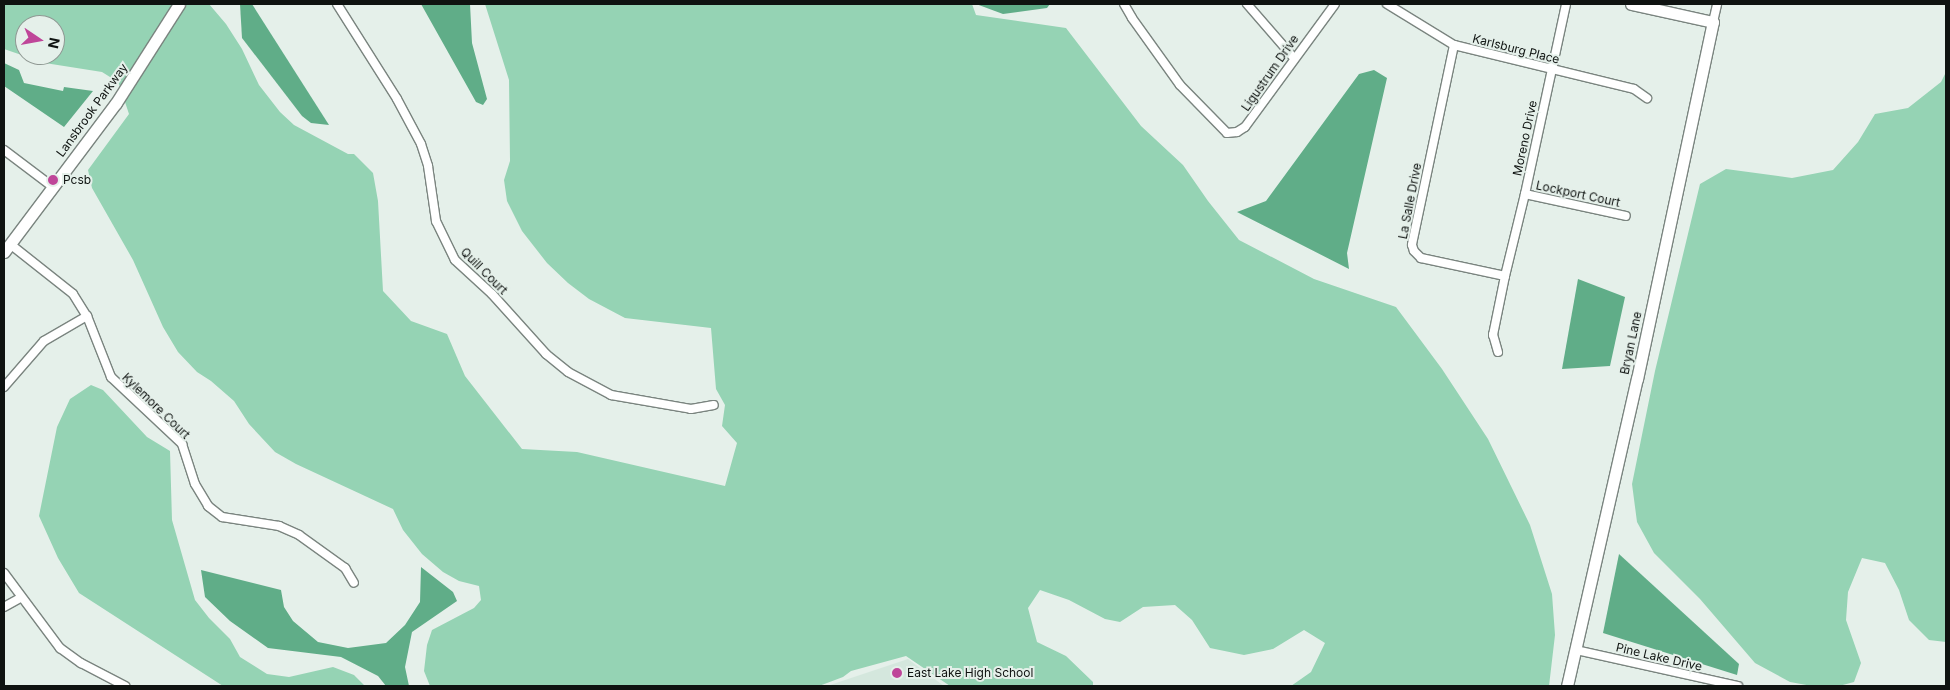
<!DOCTYPE html>
<html>
<head>
<meta charset="utf-8">
<style>
	body { margin:0 }
	#map { position:relative; width:1950px; height:690px; overflow:hidden; background:#e5f0ea; font-family:Inter,sans-serif }
	div>[style] { position:absolute }
	[style*='--x'] { left:calc(var(--x)*1px); top:calc(var(--y)*1px); width:calc(var(--w)*1px); rotate:calc(var(--a)*1deg) }
	.built>* { inset:0; background:#d4e7dd }
	.green>* { inset:0; background:#95d3b4 }
	.water>* { inset:0; background:#60ad88 }
	.roads { filter:drop-shadow(1px 0 #7a847f) drop-shadow(-1px 0 #7a847f) drop-shadow(0 1px #7a847f) drop-shadow(0 -1px #7a847f) }
	.street>* { height:8px; margin:-4px; padding:0 4px; transform-origin:4px; border-radius:4px; background:#fff }
	.secondary>* { height:11px; margin:-5.5px; padding:0 5.5px; transform-origin:5.5px; border-radius:5.5px; background:#fff }
	.dots>* { width:14px; height:14px; translate:-50% -50%; box-sizing:border-box; border:2px solid #e5f0ea; border-radius:50% }
	span { translate:-50% -50%; white-space:nowrap; text-align:center; line-height:1.15; -webkit-text-stroke:4px #e5f0ea; paint-order:stroke }
	.street-label { font-size:12px; color:#0f1311 }
	.poi-label { font-size:12px; color:#0f1311 }
	.left { translate:0 -50%; text-align:left }
	.frame { position:absolute; inset:0; border:5px solid #0f1311; pointer-events:none }
	.north { position:absolute; left:15px; top:15px; width:50px; height:50px; box-sizing:border-box; background:#e5f0ea; border:1px solid #8f9893; border-radius:50%; rotate:102deg; font-size:14px; font-weight:700; line-height:20px; text-align:center; color:#0f1311 }
	.north::after { content:''; display:block; margin:auto; width:18px; height:22px; background:#bf4699; clip-path:polygon(50% 0,100% 100%,50% 72%,0 100%) }
</style>
</head>
<body>
<div id="map">
	<div class="built">
		<i style="clip-path:polygon(908px 659px,944px 686px,827px 686px)"></i>
	</div>
	<div class="green">
		<i style="clip-path:polygon(evenodd,4px 4px,174px 4px,121px 89px,118px 82px,102px 72px,45px 63px,4px 49px,4px 4px,25px 25px,55px 25px,55px 55px,25px 55px,25px 25px)"></i>
		<i style="clip-path:polygon(184px 4px,209px 4px,226px 24px,242px 49px,259px 85px,280px 112px,294px 125px,348px 154px,354px 154px,373px 173px,378px 201px,383px 291px,411px 321px,447px 334px,465px 376px,522px 449px,577px 452px,725px 486px,737px 443px,722px 426px,725px 405px,716px 389px,711px 328px,625px 318px,589px 299px,568px 283px,547px 263px,522px 231px,507px 201px,504px 180px,510px 161px,509px 80px,485px 4px,972px 4px,976px 15px,1066px 28px,1141px 126px,1183px 165px,1208px 201px,1239px 240px,1314px 279px,1396px 307px,1442px 369px,1488px 439px,1530px 525px,1552px 594px,1555px 635px,1549px 686px,1291px 686px,1311px 672px,1325px 643px,1304px 630px,1273px 649px,1244px 655px,1210px 648px,1192px 620px,1175px 605px,1143px 607px,1120px 622px,1105px 619px,1069px 600px,1040px 590px,1028px 608px,1037px 642px,1066px 656px,1093px 682px,1093px 686px,950px 686px,906px 656px,851px 671px,843px 677px,819px 686px,430px 686px,424px 671px,427px 645px,432px 630px,474px 608px,481px 600px,479px 586px,459px 581px,443px 572px,422px 554px,403px 530px,393px 509px,296px 464px,275px 452px,249px 424px,234px 401px,211px 381px,197px 372px,178px 352px,163px 327px,133px 260px,92px 188px,88px 170px,129px 114px,124px 99px)"></i>
		<i style="clip-path:polygon(1946px 72px,1946px 642px,1929px 640px,1909px 620px,1899px 590px,1885px 563px,1862px 558px,1848px 592px,1846px 620px,1861px 663px,1854px 682px,1839px 686px,1812px 686px,1790px 682px,1755px 663px,1700px 599px,1654px 553px,1637px 522px,1632px 484px,1655px 371px,1700px 184px,1726px 169px,1792px 178px,1833px 170px,1858px 142px,1875px 114px,1908px 108px,1941px 82px)"></i>
		<i style="clip-path:polygon(91px 385px,103px 390px,147px 437px,170px 451px,172px 520px,195px 600px,209px 618px,230px 639px,240px 657px,267px 674px,289px 677px,333px 667px,354px 675px,365px 686px,223px 686px,79px 593px,58px 558px,39px 516px,57px 427px,70px 399px)"></i>
	</div>
	<div class="water">
		<i style="clip-path:polygon(240px 4px,252px 4px,329px 125px,311px 123px,302px 116px,242px 38px)"></i>
		<i style="clip-path:polygon(421px 4px,470px 4px,472px 43px,487px 99px,483px 105px,476px 102px)"></i>
		<i style="clip-path:polygon(976px 4px,1050px 4px,1047px 8px,1003px 14px)"></i>
		<i style="clip-path:polygon(4px 63px,19px 70px,24px 83px,63px 91px,64px 87px,93px 91px,64px 127px,4px 86px)"></i>
		<i style="clip-path:polygon(1374px 70px,1387px 78px,1347px 253px,1349px 269px,1237px 212px,1266px 201px,1359px 74px)"></i>
		<i style="clip-path:polygon(1578px 279px,1625px 297px,1610px 366px,1562px 369px)"></i>
		<i style="clip-path:polygon(1619px 554px,1739px 664px,1737px 675px,1603px 633px)"></i>
		<i style="clip-path:polygon(421px 567px,453px 592px,457px 601px,412px 632px,405px 667px,409px 686px,386px 686px,378px 676px,341px 657px,268px 648px,230px 621px,205px 597px,201px 570px,281px 590px,284px 607px,293px 621px,318px 642px,348px 648px,386px 643px,405px 625px,420px 602px)"></i>
	</div>
	<div class="roads">
		<div class="street">
			<i style="--x:337;--y:4;--w:112;--a:57.7"></i>
			<i style="--x:397;--y:99;--w:51;--a:61.9"></i>
			<i style="--x:421;--y:144;--w:23;--a:72"></i>
			<i style="--x:428;--y:166;--w:56;--a:81.7"></i>
			<i style="--x:436;--y:221;--w:43;--a:64"></i>
			<i style="--x:455;--y:260;--w:50;--a:42.6"></i>
			<i style="--x:492;--y:294;--w:81;--a:48"></i>
			<i style="--x:546;--y:354;--w:28;--a:39"></i>
			<i style="--x:568;--y:372;--w:49;--a:28.1"></i>
			<i style="--x:611;--y:395;--w:81;--a:9.9"></i>
			<i style="--x:691;--y:409;--w:23;--a:-10"></i>
			<i style="--x:1124;--y:4;--w:16;--a:60"></i>
			<i style="--x:1132;--y:18;--w:82;--a:54.4"></i>
			<i style="--x:1180;--y:85;--w:67;--a:45.6"></i>
			<i style="--x:1227;--y:133;--w:10;--a:-6"></i>
			<i style="--x:1237;--y:132;--w:9;--a:-32"></i>
			<i style="--x:1245;--y:127;--w:152;--a:-53.8"></i>
			<i style="--x:1247;--y:4;--w:72;--a:49"></i>
			<i style="--x:1387;--y:4;--w:79;--a:31.5"></i>
			<i style="--x:1454;--y:45;--w:185;--a:13.7"></i>
			<i style="--x:1634;--y:89;--w:16;--a:35"></i>
			<i style="--x:1713;--y:22;--w:18;--a:-77"></i>
			<i style="--x:1454;--y:45;--w:204;--a:101.9"></i>
			<i style="--x:1412;--y:245;--w:6;--a:72"></i>
			<i style="--x:1414;--y:251;--w:10;--a:45"></i>
			<i style="--x:1421;--y:258;--w:86;--a:12.1"></i>
			<i style="--x:4;--y:150;--w:61;--a:37.1"></i>
			<i style="--x:1525;--y:194;--w:103;--a:12.3"></i>
			<i style="--x:10;--y:244;--w:80;--a:38.4"></i>
			<i style="--x:73;--y:294;--w:26;--a:58"></i>
			<i style="--x:87;--y:316;--w:66;--a:68.5"></i>
			<i style="--x:111;--y:377;--w:98;--a:43.3"></i>
			<i style="--x:182;--y:444;--w:42;--a:72"></i>
			<i style="--x:195;--y:484;--w:26;--a:59"></i>
			<i style="--x:208;--y:506;--w:18;--a:38"></i>
			<i style="--x:222;--y:517;--w:58;--a:9"></i>
			<i style="--x:279;--y:526;--w:22;--a:24"></i>
			<i style="--x:299;--y:535;--w:57;--a:35.7"></i>
			<i style="--x:345;--y:568;--w:17;--a:59"></i>
			<i style="--x:1498;--y:352;--w:18;--a:-106"></i>
			<i style="--x:1493;--y:335;--w:60;--a:-78.5"></i>
			<i style="--x:1505;--y:276;--w:84;--a:-76.3"></i>
			<i style="--x:1525;--y:194;--w:194;--a:-77.8"></i>
			<i style="--x:4;--y:387;--w:61;--a:-49"></i>
			<i style="--x:44;--y:341;--w:50;--a:-30.2"></i>
			<i style="--x:4;--y:573;--w:94;--a:53.3"></i>
			<i style="--x:60;--y:648;--w:26;--a:36"></i>
			<i style="--x:81;--y:663;--w:50;--a:27.6"></i>
			<i style="--x:4;--y:607;--w:18;--a:-29"></i>
			<i style="--x:1576;--y:650;--w:166;--a:12.5"></i>
		</div>
		<div class="secondary">
			<i style="--x:4;--y:252;--w:186;--a:-53.1"></i>
			<i style="--x:116;--y:103;--w:117;--a:-57.5"></i>
			<i style="--x:1567;--y:686;--w:315;--a:-77.2"></i>
			<i style="--x:1637;--y:379;--w:365;--a:-78"></i>
			<i style="--x:1713;--y:22;--w:84;--a:-167.6"></i>
		</div>
	</div>
	<div class="dots">
		<i style="left:53px;top:180px;background:#bf4699"></i>
		<i style="left:897px;top:673px;background:#bf4699"></i>
	</div>
	<div class="street-label">
		<span style="left:1516px;top:49px;rotate:14deg">Karlsburg Place</span>
		<span style="left:1270px;top:73px;rotate:-55deg">Ligustrum Drive</span>
		<span style="left:92px;top:110px;rotate:-54deg">Lansbrook Parkway</span>
		<span style="left:1525px;top:138px;rotate:-78deg">Moreno Drive</span>
		<span style="left:1578px;top:194px;rotate:12deg">Lockport Court</span>
		<span style="left:1410px;top:201px;rotate:-79deg">La Salle Drive</span>
		<span style="left:484px;top:271px;rotate:45deg">Quill Court</span>
		<span style="left:1631px;top:343px;rotate:-78deg">Bryan Lane</span>
		<span style="left:156px;top:406px;rotate:44deg">Kylemore Court</span>
		<span style="left:1659px;top:657px;rotate:13deg">Pine Lake Drive</span>
	</div>
	<div class="poi-label">
		<span class="left" style="left:63px;top:180px">Pcsb</span>
		<span class="left" style="left:907px;top:673px">East Lake High School</span>
	</div>
	<div class="frame"></div>
	<div class="north">N</div>
</div>
</body>
</html>
